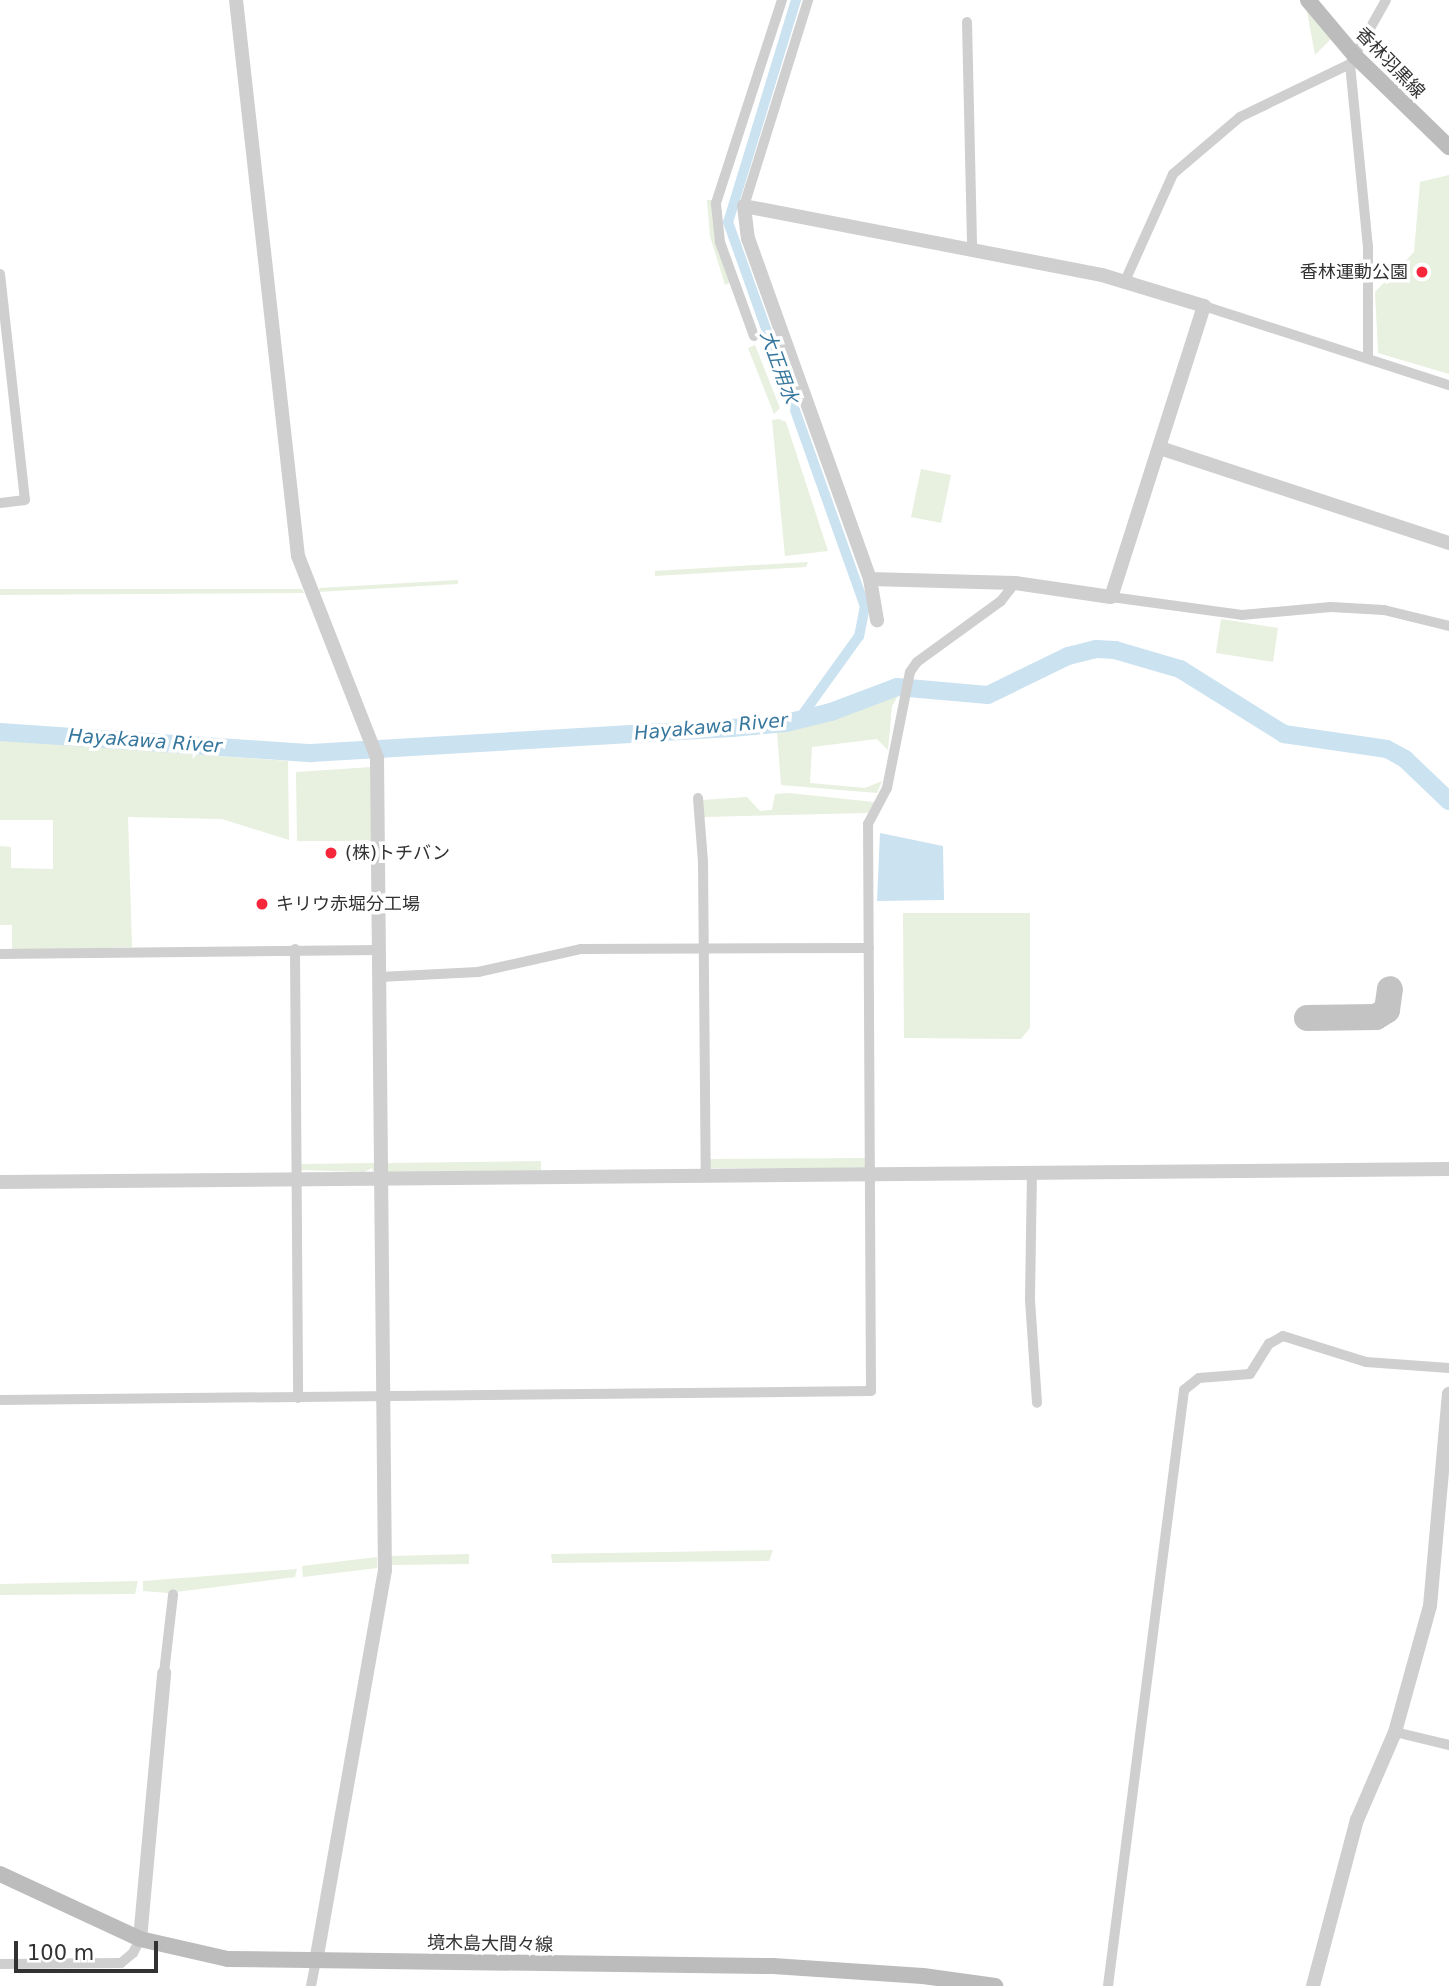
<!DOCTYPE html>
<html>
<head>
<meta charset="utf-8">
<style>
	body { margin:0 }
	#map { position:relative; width:1449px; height:1986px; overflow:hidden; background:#fff; font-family:"DejaVu Sans","Noto Sans JP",sans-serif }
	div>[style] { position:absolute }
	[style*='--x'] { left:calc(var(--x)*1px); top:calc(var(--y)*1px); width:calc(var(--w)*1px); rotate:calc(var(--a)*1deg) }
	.green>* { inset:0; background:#e8f0df }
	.water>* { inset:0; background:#cbe2f0 }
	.canal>* { height:10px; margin:-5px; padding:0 5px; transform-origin:5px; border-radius:5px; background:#cbe2f0 }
	.river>* { height:18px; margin:-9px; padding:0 9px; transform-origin:9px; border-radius:9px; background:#cbe2f0 }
	.taxiway>* { height:26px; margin:-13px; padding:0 13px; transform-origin:13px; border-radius:13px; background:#c3c3c3 }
	.minor>* { height:10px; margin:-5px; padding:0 5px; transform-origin:5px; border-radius:5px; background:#cfcfcf }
	.tertiary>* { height:14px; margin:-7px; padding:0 7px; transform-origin:7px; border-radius:7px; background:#cfcfcf }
	.secondary>* { height:16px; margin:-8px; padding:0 8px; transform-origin:8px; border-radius:8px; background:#bcbcbc }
	.dots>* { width:19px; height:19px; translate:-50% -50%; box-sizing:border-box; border:4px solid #fff; border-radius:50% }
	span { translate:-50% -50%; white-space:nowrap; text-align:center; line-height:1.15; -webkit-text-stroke:7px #fff; paint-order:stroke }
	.street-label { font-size:18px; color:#323232 }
	.poi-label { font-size:18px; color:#323232 }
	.right { translate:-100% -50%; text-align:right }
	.left { translate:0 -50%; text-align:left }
	.water-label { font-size:19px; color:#36779e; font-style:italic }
	.scale { position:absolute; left:14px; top:1941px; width:144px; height:32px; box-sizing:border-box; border:4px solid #323232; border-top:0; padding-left:9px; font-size:21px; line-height:24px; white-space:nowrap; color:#323232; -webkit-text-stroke:5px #fff; paint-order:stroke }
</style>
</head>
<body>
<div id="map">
	<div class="green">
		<i style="clip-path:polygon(1306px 6px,1331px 39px,1315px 55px)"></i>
		<i style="clip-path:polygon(1449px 175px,1449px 374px,1378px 353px,1375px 292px,1414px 252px,1420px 182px)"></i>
		<i style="clip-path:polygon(707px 200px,712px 200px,732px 282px,725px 285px,710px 236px)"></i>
		<i style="clip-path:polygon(755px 345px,780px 408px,774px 414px,748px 348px)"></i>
		<i style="clip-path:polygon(779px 419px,786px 422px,828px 551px,785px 556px,772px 420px)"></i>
		<i style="clip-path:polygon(921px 469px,951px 475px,941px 523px,911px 517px)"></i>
		<i style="clip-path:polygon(808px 562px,806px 567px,655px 576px,655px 571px)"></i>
		<i style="clip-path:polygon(458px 580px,458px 584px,317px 592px,320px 588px)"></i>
		<i style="clip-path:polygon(0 589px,302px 589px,304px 593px,0 595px)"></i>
		<i style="clip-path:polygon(1221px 619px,1278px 628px,1273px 662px,1216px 653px)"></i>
		<i style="clip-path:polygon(899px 694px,892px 706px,888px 750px,877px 739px,812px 747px,810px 783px,865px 788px,882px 781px,877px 793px,781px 785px,777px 732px,833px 719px)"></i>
		<i style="clip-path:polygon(0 740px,288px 761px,289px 840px,222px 819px,128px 817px,132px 947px,12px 951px,12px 925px,0 925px,0 846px,11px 847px,11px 868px,53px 869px,53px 820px,0 820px)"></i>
		<i style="clip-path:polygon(372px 767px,374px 841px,297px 841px,296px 772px)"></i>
		<i style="clip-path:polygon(789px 793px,874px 802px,868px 813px,703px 817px,702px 800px,747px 797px,760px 811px,772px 810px,775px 794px)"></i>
		<i style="clip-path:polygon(903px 913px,1030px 913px,1030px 1028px,1021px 1039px,904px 1038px)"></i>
		<i style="clip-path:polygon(865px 1158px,865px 1168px,708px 1168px,708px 1159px)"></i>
		<i style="clip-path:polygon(541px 1161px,541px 1172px,387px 1172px,387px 1163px)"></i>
		<i style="clip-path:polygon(377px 1163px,373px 1172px,372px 1168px,364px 1172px,300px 1170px,300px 1164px)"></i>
		<i style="clip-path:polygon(773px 1550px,769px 1561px,552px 1563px,551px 1554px)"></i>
		<i style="clip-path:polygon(469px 1554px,469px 1564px,390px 1565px,390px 1556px)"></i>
		<i style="clip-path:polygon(377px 1557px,377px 1568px,303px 1577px,302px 1566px)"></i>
		<i style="clip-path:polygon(297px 1569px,295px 1577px,168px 1593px,143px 1591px,143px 1581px)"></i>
		<i style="clip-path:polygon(138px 1581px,135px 1594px,0 1595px,0 1584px)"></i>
	</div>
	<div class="water">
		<i style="clip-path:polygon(880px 833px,943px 846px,944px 900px,877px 901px)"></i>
	</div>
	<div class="canal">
		<i style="--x:796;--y:0;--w:232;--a:107"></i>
		<i style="--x:728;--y:222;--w:408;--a:70.4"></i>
		<i style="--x:865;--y:606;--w:31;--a:101"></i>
		<i style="--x:859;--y:636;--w:101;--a:125.7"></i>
	</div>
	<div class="river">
		<i style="--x:0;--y:732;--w:312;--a:3.9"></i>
		<i style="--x:311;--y:753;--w:422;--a:-3.4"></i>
		<i style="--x:732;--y:728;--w:54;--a:-5.3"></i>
		<i style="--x:786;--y:723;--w:46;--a:-13.7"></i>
		<i style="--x:831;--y:712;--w:71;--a:-20.7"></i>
		<i style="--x:897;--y:687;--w:91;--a:5"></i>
		<i style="--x:988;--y:695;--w:89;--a:-26"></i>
		<i style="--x:1068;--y:656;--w:29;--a:-14"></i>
		<i style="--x:1096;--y:649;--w:19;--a:3"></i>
		<i style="--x:1115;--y:650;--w:68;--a:16.3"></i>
		<i style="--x:1180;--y:669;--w:123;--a:32"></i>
		<i style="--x:1284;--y:734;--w:104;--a:8.3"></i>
		<i style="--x:1387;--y:749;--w:21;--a:29"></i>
		<i style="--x:1405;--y:759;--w:61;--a:43.7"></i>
	</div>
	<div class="taxiway">
		<i style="--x:1307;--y:1018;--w:69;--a:-0.8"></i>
		<i style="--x:1376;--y:1017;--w:13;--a:-32"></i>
		<i style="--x:1387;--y:1010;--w:21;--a:-82"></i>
	</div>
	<div class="minor">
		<i style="--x:967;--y:22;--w:229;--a:88.7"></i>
		<i style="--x:1350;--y:64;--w:183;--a:84.4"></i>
		<i style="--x:1368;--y:246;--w:112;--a:90"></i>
		<i style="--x:744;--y:206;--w:216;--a:-72.7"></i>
		<i style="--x:0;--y:274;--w:227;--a:83.7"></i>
		<i style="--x:25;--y:500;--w:25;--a:173"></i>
		<i style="--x:1125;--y:281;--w:117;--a:-65.8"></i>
		<i style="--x:1173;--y:174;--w:88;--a:-40.4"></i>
		<i style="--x:1240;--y:117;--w:122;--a:-25.7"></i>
		<i style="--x:1350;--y:64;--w:73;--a:-60.6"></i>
		<i style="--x:1204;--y:306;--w:257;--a:17.9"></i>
		<i style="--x:754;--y:336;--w:100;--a:-109.9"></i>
		<i style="--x:720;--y:242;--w:39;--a:-96"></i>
		<i style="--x:716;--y:203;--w:213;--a:-72"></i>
		<i style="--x:1111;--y:597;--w:132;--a:7.8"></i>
		<i style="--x:1242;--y:615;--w:89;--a:-5.1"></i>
		<i style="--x:1331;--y:607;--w:53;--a:3.2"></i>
		<i style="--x:1384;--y:610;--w:67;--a:13.8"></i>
		<i style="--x:698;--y:798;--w:64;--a:85.5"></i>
		<i style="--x:703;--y:862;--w:313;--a:89.5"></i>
		<i style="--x:295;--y:949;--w:449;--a:89.6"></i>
		<i style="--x:0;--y:954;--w:380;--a:-0.6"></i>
		<i style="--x:380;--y:977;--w:98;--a:-2.9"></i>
		<i style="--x:478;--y:972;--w:106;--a:-12.6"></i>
		<i style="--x:581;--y:949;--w:288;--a:-0.2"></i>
		<i style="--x:1032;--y:1171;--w:129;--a:90.9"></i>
		<i style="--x:1030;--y:1300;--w:103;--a:86.1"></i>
		<i style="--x:0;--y:1400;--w:871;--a:-0.59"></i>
		<i style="--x:871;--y:1391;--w:567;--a:-90.3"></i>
		<i style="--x:868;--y:824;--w:41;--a:-62.2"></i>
		<i style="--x:887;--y:788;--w:118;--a:-78.8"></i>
		<i style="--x:910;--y:672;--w:12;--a:-55"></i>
		<i style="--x:917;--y:662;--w:104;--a:-36"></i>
		<i style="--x:1001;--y:601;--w:23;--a:-52"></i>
		<i style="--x:164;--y:1673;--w:79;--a:-83.4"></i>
		<i style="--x:1395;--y:1732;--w:56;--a:13.5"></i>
		<i style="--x:0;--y:1964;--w:121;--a:-0.5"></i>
		<i style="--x:121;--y:1963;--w:16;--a:-40"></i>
		<i style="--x:133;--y:1953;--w:16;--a:-63"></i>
		<i style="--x:311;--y:1986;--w:25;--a:-79"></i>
		<i style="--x:1108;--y:1986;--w:601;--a:-82.73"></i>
		<i style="--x:1184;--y:1390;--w:19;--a:-39"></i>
		<i style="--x:1199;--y:1378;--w:51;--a:-4.5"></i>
		<i style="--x:1250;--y:1374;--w:36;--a:-58"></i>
		<i style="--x:1269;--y:1344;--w:16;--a:-30"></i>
		<i style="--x:1283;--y:1336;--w:87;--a:17.4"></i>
		<i style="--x:1366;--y:1362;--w:83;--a:4.1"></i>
	</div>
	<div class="tertiary">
		<i style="--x:236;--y:0;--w:559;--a:83.64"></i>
		<i style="--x:298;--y:556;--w:217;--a:68.6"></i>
		<i style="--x:377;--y:758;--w:812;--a:89.44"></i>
		<i style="--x:385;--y:1570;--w:397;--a:100"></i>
		<i style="--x:744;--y:206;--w:365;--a:10.9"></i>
		<i style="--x:1102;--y:275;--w:107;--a:16.9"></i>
		<i style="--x:1204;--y:306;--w:305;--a:107.7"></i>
		<i style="--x:1111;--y:597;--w:97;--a:-171.7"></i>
		<i style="--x:1015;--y:583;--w:145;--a:-178.4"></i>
		<i style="--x:870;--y:579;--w:361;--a:-109.7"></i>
		<i style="--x:748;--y:239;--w:33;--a:-97"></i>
		<i style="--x:1160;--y:448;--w:304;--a:18.2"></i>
		<i style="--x:870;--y:579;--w:42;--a:80.3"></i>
		<i style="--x:0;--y:1182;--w:1449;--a:-0.51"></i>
		<i style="--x:140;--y:1939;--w:267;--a:-84.8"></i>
		<i style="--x:1313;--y:1986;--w:172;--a:-75.2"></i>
		<i style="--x:1357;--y:1820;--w:96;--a:-66.6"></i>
		<i style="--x:1395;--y:1732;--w:131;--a:-74.5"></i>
		<i style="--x:1430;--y:1606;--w:213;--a:-84.9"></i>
	</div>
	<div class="secondary">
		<i style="--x:1308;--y:0;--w:73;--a:50"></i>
		<i style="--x:1355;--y:56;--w:131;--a:44.1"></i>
		<i style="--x:0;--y:1874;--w:154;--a:24.9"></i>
		<i style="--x:140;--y:1939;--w:90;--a:12.8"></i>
		<i style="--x:228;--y:1959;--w:545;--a:0.74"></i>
		<i style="--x:773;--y:1966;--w:150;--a:3.8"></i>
		<i style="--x:923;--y:1976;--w:73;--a:7.9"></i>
	</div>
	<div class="dots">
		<i style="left:1422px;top:272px;background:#f6273a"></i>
		<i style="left:331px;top:853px;background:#f6273a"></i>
		<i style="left:262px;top:904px;background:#f6273a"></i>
	</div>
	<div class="street-label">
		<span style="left:1390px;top:63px;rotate:46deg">香林羽黒線</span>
		<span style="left:490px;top:1944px;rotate:1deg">境木島大間々線</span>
	</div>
	<div class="poi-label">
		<span class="right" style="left:1408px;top:272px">香林運動公園</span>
		<span class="left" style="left:345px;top:853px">(株)トチバン</span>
		<span class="left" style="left:276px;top:904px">キリウ赤堀分工場</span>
	</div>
	<div class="water-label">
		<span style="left:779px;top:367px;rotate:70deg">大正用水</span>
		<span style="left:711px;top:727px;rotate:-5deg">Hayakawa River</span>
		<span style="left:145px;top:741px;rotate:4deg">Hayakawa River</span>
	</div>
	<div class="scale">100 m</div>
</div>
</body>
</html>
